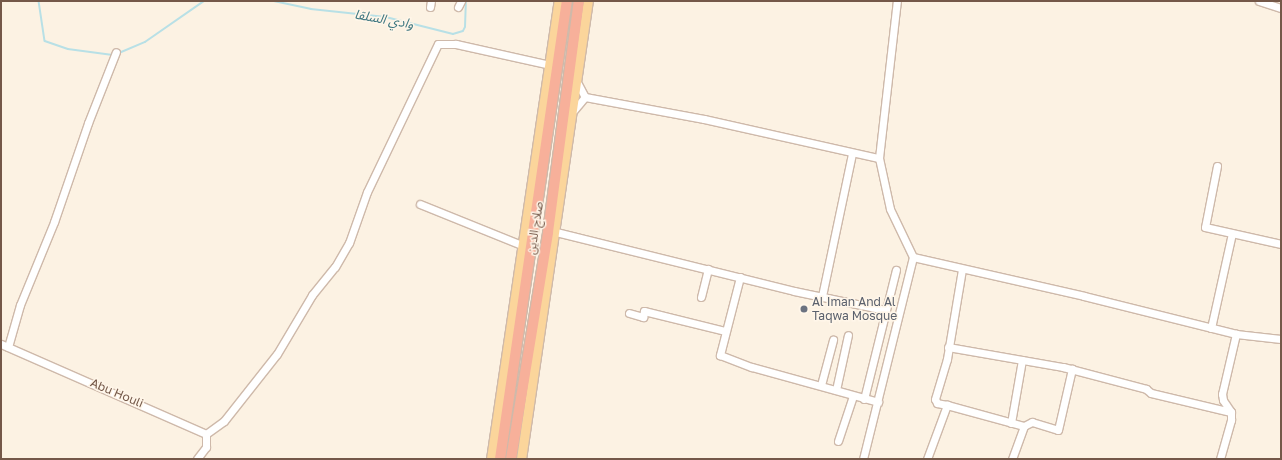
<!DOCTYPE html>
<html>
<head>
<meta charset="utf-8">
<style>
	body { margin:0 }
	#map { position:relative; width:1282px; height:460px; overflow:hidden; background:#fcf2e3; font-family:"Golos Text","Noto Sans Arabic",sans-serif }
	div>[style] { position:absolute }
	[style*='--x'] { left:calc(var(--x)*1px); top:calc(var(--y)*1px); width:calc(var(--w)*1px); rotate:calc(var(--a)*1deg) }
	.stream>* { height:1.5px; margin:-0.75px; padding:0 0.75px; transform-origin:0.75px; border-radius:0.75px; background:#b8e0e6 }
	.roads { filter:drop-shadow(1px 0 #ceb9aa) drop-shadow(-1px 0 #ceb9aa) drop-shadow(0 1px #ceb9aa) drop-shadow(0 -1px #ceb9aa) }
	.minor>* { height:7px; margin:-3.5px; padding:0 3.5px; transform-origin:3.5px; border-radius:3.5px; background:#fff }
	.major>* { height:9px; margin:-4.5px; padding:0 4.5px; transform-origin:4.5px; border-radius:4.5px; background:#fbd59b }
	.highway>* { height:10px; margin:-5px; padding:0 5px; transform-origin:5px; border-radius:5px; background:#f7b09a }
	.dots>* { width:11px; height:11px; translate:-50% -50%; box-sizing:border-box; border:2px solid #fff6e9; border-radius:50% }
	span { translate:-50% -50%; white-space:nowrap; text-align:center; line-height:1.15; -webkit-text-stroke:3px #fff6e9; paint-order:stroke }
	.street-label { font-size:12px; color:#745849 }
	.worship-label { font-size:12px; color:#5b616d }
	.left { translate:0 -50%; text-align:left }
	.water-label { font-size:13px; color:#3f7781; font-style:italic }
	.frame { position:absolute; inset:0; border:2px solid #745849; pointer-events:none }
</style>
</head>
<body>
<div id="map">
	<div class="stream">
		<i style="--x:39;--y:1;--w:40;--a:81.5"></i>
		<i style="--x:45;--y:41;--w:24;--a:19"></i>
		<i style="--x:68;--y:49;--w:45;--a:7.6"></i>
		<i style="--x:274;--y:1;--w:38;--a:12"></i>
		<i style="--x:311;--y:9;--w:75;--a:6.1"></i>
		<i style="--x:386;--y:17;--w:69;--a:14.2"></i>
		<i style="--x:453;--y:34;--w:10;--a:-17"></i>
		<i style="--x:463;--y:31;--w:4;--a:-63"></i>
		<i style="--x:465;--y:27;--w:26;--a:-88"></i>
		<i style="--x:119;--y:53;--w:28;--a:-23"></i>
		<i style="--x:145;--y:42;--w:72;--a:-34.8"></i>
	</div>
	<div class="roads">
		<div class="minor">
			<i style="--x:1259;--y:1;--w:23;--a:18"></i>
			<i style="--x:430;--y:7;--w:6;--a:-81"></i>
			<i style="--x:458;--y:7;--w:7;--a:-63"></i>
			<i style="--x:578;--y:84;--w:15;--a:62"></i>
			<i style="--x:585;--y:97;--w:121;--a:10.5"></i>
			<i style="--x:704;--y:119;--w:179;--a:12.6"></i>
			<i style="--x:879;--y:158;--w:52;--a:77.8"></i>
			<i style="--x:890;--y:209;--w:53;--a:64.4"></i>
			<i style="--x:913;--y:257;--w:175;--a:12.8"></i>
			<i style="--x:1084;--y:296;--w:157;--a:14"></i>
			<i style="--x:1236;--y:334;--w:45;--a:6.3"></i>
			<i style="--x:574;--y:110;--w:17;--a:-50"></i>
			<i style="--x:879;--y:158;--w:158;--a:-83.5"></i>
			<i style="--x:1217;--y:166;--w:62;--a:101.1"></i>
			<i style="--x:1205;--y:227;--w:78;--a:12.6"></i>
			<i style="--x:420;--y:204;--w:112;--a:22"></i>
			<i style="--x:556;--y:232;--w:245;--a:13.9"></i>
			<i style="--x:794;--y:291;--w:93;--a:11.8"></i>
			<i style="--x:740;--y:277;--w:81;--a:104.4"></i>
			<i style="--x:720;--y:355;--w:34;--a:21"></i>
			<i style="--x:752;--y:367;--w:131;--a:15.5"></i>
			<i style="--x:822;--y:296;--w:145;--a:-78.1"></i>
			<i style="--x:701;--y:297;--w:29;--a:-76"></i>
			<i style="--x:629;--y:313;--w:15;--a:16"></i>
			<i style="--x:643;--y:317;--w:6;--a:-81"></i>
			<i style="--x:644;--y:311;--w:83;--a:13.9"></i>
			<i style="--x:1211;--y:328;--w:97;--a:-77.5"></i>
			<i style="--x:1;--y:344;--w:224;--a:23.7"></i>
			<i style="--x:206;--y:434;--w:13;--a:90"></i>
			<i style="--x:206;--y:447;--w:15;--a:127"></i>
			<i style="--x:8;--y:347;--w:44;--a:-74.1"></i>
			<i style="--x:20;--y:305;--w:90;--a:-67.7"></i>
			<i style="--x:54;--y:222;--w:105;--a:-71"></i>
			<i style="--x:88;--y:123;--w:76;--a:-68.5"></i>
			<i style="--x:948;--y:347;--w:117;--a:9.9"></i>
			<i style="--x:1063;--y:367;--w:86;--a:14.8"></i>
			<i style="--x:1146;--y:389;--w:6;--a:39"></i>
			<i style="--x:1151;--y:393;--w:82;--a:13.4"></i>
			<i style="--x:821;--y:385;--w:47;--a:-75.1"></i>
			<i style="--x:836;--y:390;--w:56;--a:-77.7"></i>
			<i style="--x:864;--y:399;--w:133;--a:-76.1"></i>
			<i style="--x:947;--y:405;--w:80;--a:15.3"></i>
			<i style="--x:1024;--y:426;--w:9;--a:-27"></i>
			<i style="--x:1032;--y:422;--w:27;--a:17"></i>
			<i style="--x:1058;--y:430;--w:63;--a:-77.1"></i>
			<i style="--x:1011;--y:423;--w:64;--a:-80.1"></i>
			<i style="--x:206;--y:434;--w:22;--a:-36"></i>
			<i style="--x:224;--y:421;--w:85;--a:-51.7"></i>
			<i style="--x:277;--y:354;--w:69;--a:-59.3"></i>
			<i style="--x:312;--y:295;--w:36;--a:-51"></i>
			<i style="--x:335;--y:267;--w:28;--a:-60"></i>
			<i style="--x:349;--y:243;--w:54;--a:-70.6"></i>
			<i style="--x:367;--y:192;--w:164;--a:-64.4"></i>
			<i style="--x:438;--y:44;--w:18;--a:0"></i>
			<i style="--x:456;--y:44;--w:96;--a:12.6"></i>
			<i style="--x:838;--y:441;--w:47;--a:-71.6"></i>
			<i style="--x:863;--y:459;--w:208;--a:-76.1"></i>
			<i style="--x:927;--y:459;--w:58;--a:-69.7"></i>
			<i style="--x:947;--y:405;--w:10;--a:-169"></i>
			<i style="--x:937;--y:403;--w:4;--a:-117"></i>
			<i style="--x:935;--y:399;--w:42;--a:-73.3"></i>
			<i style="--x:947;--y:359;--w:91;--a:-80.5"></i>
			<i style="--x:1012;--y:459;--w:35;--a:-70"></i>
			<i style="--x:1220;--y:459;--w:41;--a:-74.2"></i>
			<i style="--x:1231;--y:420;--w:8;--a:-90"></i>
			<i style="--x:1231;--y:412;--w:14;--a:-124"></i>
			<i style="--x:1223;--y:400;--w:6;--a:-99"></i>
			<i style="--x:1222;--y:394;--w:62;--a:-76.9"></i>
		</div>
		<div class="major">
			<i style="--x:491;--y:459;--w:463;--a:-81.6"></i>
			<i style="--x:521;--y:459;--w:463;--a:-81.7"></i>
		</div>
		<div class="highway">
			<i style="--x:500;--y:459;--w:463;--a:-81.7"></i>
			<i style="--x:511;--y:459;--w:230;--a:-80.7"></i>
			<i style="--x:548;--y:232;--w:233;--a:-82.4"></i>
		</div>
	</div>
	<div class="dots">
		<i style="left:804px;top:309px;background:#6b7280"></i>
	</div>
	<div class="street-label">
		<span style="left:535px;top:228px;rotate:-81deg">صلاح الدين</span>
		<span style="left:117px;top:393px;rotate:23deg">Abu Houli</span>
	</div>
	<div class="worship-label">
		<span class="left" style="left:812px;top:309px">Al Iman And Al<br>Taqwa Mosque</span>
	</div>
	<div class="water-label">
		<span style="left:384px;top:19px;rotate:10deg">وادي السلقا</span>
	</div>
	<div class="frame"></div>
</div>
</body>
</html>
